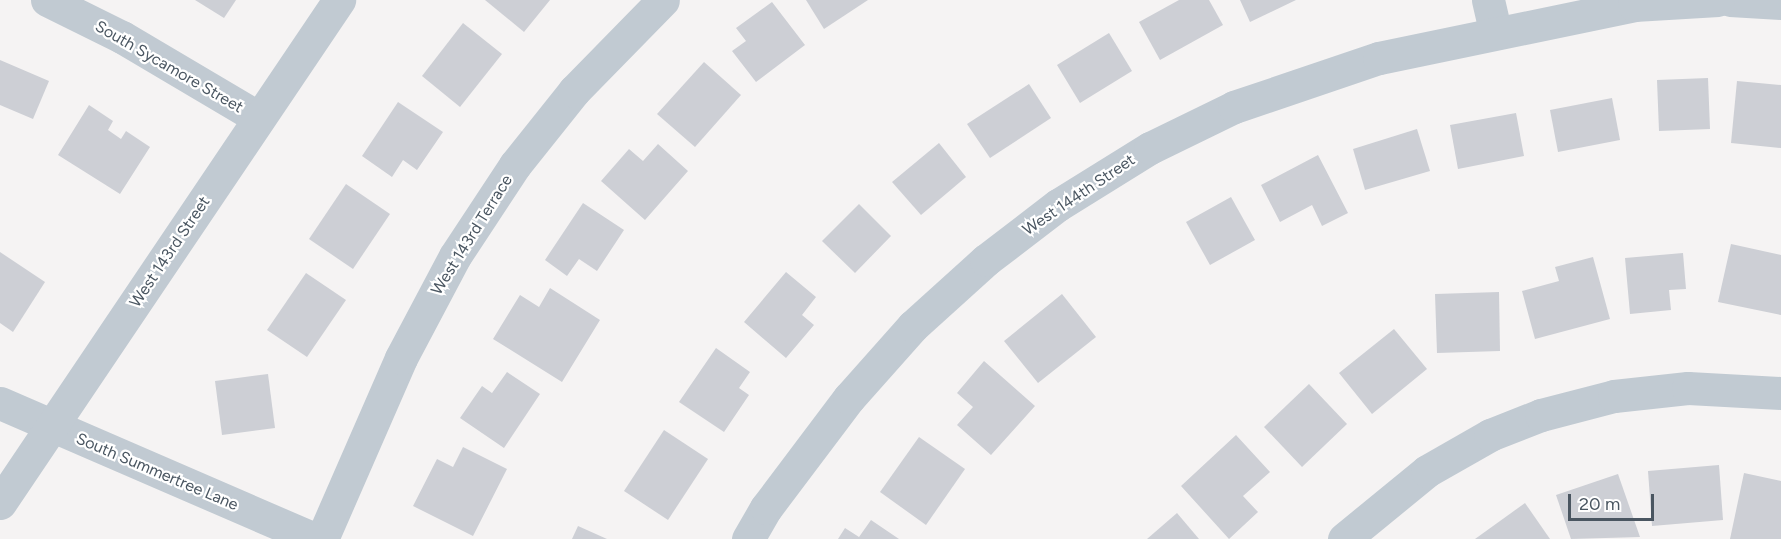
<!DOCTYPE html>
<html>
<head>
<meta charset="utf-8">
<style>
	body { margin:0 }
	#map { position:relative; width:1781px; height:539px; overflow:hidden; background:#f5f3f3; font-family:Figtree,sans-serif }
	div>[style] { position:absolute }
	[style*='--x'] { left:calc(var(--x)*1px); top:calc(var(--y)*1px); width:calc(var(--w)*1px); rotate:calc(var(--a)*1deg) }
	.building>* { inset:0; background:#cdcfd5 }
	.minor>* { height:33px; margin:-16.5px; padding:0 16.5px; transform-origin:16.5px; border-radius:16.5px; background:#c1cad2 }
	span { translate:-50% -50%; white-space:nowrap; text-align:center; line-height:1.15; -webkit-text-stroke:4.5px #fff; paint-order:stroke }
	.street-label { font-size:16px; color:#4a5661 }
	.scale { position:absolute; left:1568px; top:494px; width:86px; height:27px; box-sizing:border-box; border:3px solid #4a5661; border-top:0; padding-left:8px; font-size:18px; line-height:21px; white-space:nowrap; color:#4a5661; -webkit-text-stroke:4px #fff; paint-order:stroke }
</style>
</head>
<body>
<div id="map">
	<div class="building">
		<i style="clip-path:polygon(195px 0,236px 0,224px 18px)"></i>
		<i style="clip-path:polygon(485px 0,550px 0,524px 32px)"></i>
		<i style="clip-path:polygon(806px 0,868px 0,824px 29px)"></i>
		<i style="clip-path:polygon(1179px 0,1209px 0,1223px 25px,1160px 60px,1139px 22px)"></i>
		<i style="clip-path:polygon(1240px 0,1296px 0,1250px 22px)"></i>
		<i style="clip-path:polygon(772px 2px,805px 45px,756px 82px,732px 51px,746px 41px,736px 28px)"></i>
		<i style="clip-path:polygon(463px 23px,502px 54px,460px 107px,422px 76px)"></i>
		<i style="clip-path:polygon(1109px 33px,1132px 71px,1080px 103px,1057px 65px)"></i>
		<i style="clip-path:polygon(0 60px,49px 81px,33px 119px,0 105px)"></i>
		<i style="clip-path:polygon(704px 62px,741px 95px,695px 147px,657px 114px)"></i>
		<i style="clip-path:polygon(1708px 78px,1710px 129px,1659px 131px,1657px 80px)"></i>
		<i style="clip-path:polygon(1737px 81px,1781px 85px,1781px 148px,1731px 143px)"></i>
		<i style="clip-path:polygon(1029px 84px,1051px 118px,990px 158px,967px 124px)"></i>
		<i style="clip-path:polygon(1612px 98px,1620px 140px,1558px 152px,1550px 110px)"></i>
		<i style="clip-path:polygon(398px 102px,443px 132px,417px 170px,403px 160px,392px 177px,362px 156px)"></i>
		<i style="clip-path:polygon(89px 105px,113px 121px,108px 130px,121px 139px,126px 131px,150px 147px,120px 194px,58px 155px)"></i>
		<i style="clip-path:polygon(1516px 113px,1524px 156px,1458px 169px,1450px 125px)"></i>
		<i style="clip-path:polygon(1417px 129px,1430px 171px,1365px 190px,1353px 149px)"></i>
		<i style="clip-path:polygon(939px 143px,966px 177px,921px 215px,892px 182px)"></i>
		<i style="clip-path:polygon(658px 144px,688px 171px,645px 220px,601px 181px,629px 149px,643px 161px)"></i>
		<i style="clip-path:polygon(1318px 155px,1348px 213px,1322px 226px,1312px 205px,1280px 222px,1261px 185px)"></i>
		<i style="clip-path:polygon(346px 184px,390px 214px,353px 269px,309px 239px)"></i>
		<i style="clip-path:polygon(1231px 197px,1255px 240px,1210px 265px,1186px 222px)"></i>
		<i style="clip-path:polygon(583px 203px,624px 230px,597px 271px,579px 259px,567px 276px,545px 260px)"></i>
		<i style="clip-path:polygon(859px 204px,891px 236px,855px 273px,822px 241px)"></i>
		<i style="clip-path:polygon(1731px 244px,1781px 255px,1781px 315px,1718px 302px)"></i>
		<i style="clip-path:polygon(0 252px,45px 282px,13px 332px,0 323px)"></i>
		<i style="clip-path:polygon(1683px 253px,1686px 289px,1669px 290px,1671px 310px,1630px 314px,1625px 258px)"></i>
		<i style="clip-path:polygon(1593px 257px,1610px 319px,1535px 339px,1522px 291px,1559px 281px,1555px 267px)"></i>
		<i style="clip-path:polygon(786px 272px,816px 297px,802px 315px,814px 325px,786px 358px,744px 322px)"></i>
		<i style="clip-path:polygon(306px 273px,346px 300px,307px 357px,267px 330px)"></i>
		<i style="clip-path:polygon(550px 288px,600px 320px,562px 382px,493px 339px,520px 295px,539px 307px)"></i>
		<i style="clip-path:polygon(1499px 292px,1500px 351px,1437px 353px,1435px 294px)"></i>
		<i style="clip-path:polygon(1062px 294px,1096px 337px,1038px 383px,1004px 341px)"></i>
		<i style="clip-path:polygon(1394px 329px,1427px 369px,1372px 414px,1339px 373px)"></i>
		<i style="clip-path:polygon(716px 348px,750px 372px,739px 388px,749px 395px,724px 432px,679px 402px)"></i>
		<i style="clip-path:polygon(984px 361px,1035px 406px,991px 455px,957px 425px,973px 407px,957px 393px)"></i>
		<i style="clip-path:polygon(507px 372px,540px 394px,504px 448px,460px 418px,482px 386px,492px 393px)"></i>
		<i style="clip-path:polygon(268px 374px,275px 428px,222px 435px,215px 381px)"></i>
		<i style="clip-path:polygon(1309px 384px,1347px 424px,1302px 467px,1264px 427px)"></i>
		<i style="clip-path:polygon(664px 430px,708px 459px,668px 520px,624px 491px)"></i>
		<i style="clip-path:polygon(1236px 435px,1270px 472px,1243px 496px,1258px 512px,1229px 539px,1181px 486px)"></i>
		<i style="clip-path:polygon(919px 437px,965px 469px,926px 525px,880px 492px)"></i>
		<i style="clip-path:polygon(463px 447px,507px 469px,473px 536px,413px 506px,437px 459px,453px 467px)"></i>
		<i style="clip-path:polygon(1719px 465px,1723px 520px,1652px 526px,1648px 471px)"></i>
		<i style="clip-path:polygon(1744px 473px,1781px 481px,1781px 539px,1730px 539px)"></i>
		<i style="clip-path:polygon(1618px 474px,1640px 537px,1571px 539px,1556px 495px)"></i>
		<i style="clip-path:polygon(1525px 503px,1550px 539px,1475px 539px)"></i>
		<i style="clip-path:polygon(1177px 513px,1199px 539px,1147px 539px)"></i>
		<i style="clip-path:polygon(871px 520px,899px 539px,838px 539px,845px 528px,859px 537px)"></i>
		<i style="clip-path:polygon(578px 526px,607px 539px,572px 539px)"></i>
	</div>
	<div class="minor">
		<i style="--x:47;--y:0;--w:84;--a:26.3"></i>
		<i style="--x:122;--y:37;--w:159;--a:30.6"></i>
		<i style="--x:1488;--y:0;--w:32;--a:77"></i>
		<i style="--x:1730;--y:0;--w:51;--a:3.4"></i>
		<i style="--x:0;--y:403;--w:343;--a:23.4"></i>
		<i style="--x:0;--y:503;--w:607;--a:-56.02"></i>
		<i style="--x:322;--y:539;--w:197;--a:-66.4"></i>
		<i style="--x:401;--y:358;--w:115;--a:-62.1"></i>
		<i style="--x:455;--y:256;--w:109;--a:-56.6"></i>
		<i style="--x:515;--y:165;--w:95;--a:-51.4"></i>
		<i style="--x:574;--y:91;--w:127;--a:-45.6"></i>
		<i style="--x:748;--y:539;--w:36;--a:-60"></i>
		<i style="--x:766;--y:508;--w:138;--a:-53"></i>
		<i style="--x:849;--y:398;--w:96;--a:-48.4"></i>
		<i style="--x:913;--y:326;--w:98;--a:-42.1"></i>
		<i style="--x:986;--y:260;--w:91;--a:-37.4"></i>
		<i style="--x:1058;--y:205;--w:108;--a:-31.8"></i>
		<i style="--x:1150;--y:148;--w:93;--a:-26"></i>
		<i style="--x:1234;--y:107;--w:153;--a:-18.7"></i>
		<i style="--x:1379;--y:58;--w:260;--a:-11.7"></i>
		<i style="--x:1634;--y:5;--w:84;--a:-3.4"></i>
		<i style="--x:1344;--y:539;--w:107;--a:-39.3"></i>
		<i style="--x:1427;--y:471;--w:73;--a:-29.7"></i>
		<i style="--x:1490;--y:435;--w:55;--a:-21.4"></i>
		<i style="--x:1541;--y:415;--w:75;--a:-14.6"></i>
		<i style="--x:1614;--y:396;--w:74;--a:-6.2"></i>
		<i style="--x:1688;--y:388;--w:93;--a:3.1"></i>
	</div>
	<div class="street-label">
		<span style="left:169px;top:67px;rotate:30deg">South Sycamore Street</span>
		<span style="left:1079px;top:195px;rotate:-34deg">West 144th Street</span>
		<span style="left:472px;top:235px;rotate:-58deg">West 143rd Terrace</span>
		<span style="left:170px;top:252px;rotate:-56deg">West 143rd Street</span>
		<span style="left:157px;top:472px;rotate:23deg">South Summertree Lane</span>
	</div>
	<div class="scale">20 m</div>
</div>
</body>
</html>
